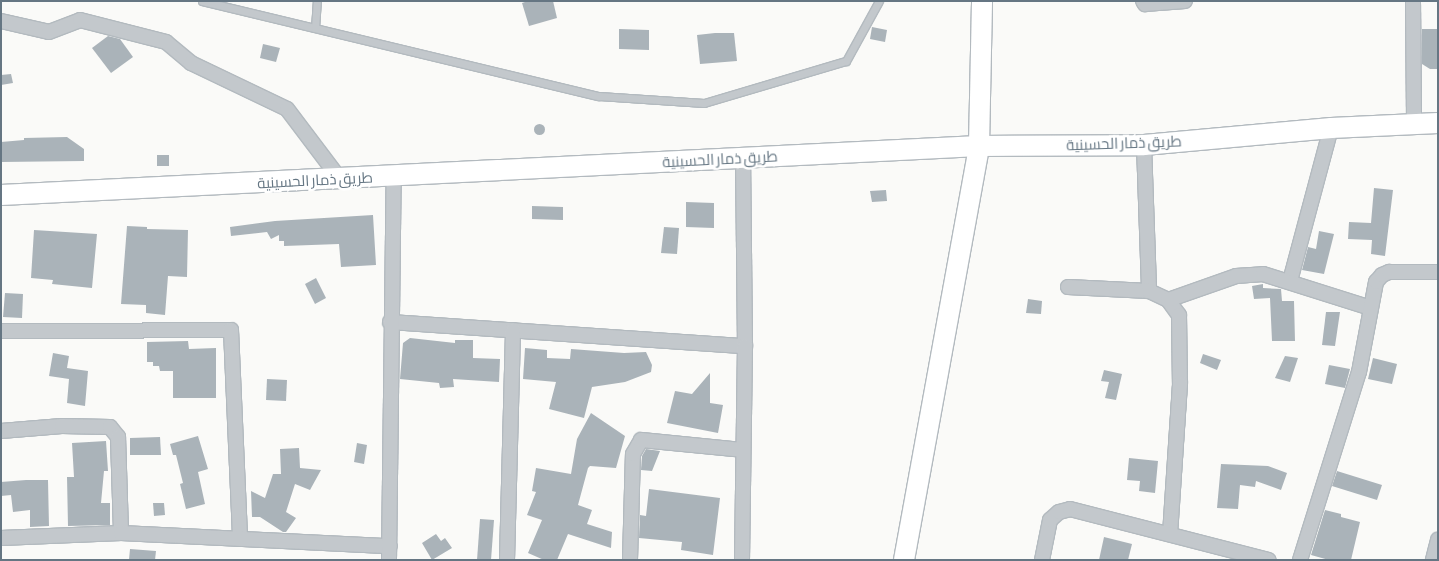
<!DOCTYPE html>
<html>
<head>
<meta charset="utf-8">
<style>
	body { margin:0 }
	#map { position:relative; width:1439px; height:561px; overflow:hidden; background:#fafaf8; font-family:"Asap Condensed",Cairo,sans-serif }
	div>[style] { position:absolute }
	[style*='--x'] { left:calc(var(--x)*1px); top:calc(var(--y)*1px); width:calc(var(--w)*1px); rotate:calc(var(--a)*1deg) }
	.building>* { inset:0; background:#aab3b9 }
	.round { border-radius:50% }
	.roads { filter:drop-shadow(1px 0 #b3babf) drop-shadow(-1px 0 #b3babf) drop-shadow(0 1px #b3babf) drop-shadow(0 -1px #b3babf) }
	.lane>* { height:7px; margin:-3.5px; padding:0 3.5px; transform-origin:3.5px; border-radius:3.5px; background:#c3c8cc }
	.street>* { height:14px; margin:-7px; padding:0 7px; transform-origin:7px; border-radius:7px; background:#c3c8cc }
	.secondary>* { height:20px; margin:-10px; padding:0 10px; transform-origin:10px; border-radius:10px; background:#fff }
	span { translate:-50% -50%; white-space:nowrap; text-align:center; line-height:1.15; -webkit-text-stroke:5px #fff; paint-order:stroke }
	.street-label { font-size:15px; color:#657683 }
	.frame { position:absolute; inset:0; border:2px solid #657683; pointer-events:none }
</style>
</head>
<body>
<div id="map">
	<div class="building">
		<i style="clip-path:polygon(528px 1px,553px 1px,557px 18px,529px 26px,522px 3px)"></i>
		<i style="clip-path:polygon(872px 27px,887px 30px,885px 42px,870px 39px)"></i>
		<i style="clip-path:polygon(619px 29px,649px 30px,649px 50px,619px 49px)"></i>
		<i style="clip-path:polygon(1422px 29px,1438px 29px,1438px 69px,1430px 69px,1422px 64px)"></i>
		<i style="clip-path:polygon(715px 33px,734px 33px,737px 61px,700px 64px,697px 35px)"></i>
		<i style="clip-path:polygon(108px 36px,120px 39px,133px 57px,111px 73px,92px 48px)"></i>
		<i style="clip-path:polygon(263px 44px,280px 48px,276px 62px,260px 58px)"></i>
		<i style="clip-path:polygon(11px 74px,13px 83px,1px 85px,1px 75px)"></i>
		<i class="round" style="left:533.5px;top:123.5px;width:11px;height:11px"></i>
		<i style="clip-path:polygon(67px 137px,84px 149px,84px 161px,1px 162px,1px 142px,24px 140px,24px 138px)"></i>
		<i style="clip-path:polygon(157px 155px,169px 155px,169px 166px,157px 166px)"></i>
		<i style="clip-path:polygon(1374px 188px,1393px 190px,1385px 256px,1371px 254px,1372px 240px,1348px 239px,1349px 222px,1371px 223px)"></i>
		<i style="clip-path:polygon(886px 190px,887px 201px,872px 202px,870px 191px)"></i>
		<i style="clip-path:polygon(686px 202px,714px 203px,714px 228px,686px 227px)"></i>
		<i style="clip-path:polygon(532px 206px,563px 207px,563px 220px,532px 219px)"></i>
		<i style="clip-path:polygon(373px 215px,376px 265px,341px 267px,339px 244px,284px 246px,284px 241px,279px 241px,279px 235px,271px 239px,267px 232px,231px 236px,230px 227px,275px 221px)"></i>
		<i style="clip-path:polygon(127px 226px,147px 227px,147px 229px,188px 230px,187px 277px,168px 276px,165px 315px,146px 313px,146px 305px,121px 304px)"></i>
		<i style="clip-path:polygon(664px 227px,679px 228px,677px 254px,661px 253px)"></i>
		<i style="clip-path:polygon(34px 230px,97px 234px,92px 288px,52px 284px,53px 280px,31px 278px)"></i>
		<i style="clip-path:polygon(1319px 231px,1334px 234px,1324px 274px,1302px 270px,1308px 247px,1316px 249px)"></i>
		<i style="clip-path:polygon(316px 278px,326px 298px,315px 304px,305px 284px)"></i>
		<i style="clip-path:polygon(1263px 284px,1263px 288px,1281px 289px,1282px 301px,1294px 301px,1295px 341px,1272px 341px,1270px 298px,1254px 299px,1252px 286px)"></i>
		<i style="clip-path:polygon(5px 293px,23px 294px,22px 318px,3px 317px)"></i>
		<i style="clip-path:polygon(1028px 299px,1042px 301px,1041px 314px,1026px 313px)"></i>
		<i style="clip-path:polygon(1326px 312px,1340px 312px,1335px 346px,1322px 345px)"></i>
		<i style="clip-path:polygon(410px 338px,455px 343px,455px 340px,473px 340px,473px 358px,500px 359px,499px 382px,453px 379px,454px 387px,440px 388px,439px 383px,400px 379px,403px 343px)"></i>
		<i style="clip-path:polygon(188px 341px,189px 349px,216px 348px,216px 398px,173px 398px,173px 371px,160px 371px,159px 366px,153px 366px,153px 362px,147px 362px,147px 342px)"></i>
		<i style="clip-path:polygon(525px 348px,547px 350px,547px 358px,570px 359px,571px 349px,624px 353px,646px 352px,652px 365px,651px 372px,625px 382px,592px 387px,584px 418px,549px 409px,556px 382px,523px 379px)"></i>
		<i style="clip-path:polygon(53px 353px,69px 356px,67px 368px,88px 371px,85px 406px,67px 403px,69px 379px,49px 376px)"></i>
		<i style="clip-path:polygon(1203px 354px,1221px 360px,1217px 370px,1200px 363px)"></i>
		<i style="clip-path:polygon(1285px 356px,1298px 358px,1290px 382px,1275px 378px)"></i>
		<i style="clip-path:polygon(1373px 358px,1397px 364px,1392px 384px,1368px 379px)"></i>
		<i style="clip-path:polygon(1329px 365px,1350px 369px,1345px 388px,1325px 384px)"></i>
		<i style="clip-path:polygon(1104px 370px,1122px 374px,1116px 400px,1105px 398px,1109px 382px,1101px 381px)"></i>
		<i style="clip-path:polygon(710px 373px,710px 403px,723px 405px,718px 433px,667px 423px,675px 391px,692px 394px)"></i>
		<i style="clip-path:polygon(267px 379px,287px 380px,286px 401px,266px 400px)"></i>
		<i style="clip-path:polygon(591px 413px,625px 436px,616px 468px,590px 466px,588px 468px,578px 505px,592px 510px,587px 524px,612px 532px,611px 548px,568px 534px,557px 560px,544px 560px,528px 553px,542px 520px,527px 515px,536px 492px,532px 491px,536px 468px,571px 474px,577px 439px)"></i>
		<i style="clip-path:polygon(198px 436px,208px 469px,198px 472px,205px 504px,186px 509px,180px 484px,183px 483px,176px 455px,173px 455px,170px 444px)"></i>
		<i style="clip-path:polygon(160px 437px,161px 455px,130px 455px,130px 438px)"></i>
		<i style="clip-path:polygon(106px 441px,108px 471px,104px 471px,101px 503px,110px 503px,110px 525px,68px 526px,67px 477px,74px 477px,72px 443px)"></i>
		<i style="clip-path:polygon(357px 443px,367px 445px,364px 464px,354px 462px)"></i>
		<i style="clip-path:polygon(299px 448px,300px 468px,321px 470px,310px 490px,295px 484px,286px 512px,296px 518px,286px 532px,283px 532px,260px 517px,252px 517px,251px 491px,265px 498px,273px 474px,281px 474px,280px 449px)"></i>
		<i style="clip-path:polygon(646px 449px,660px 451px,652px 471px,641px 470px,642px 456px)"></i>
		<i style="clip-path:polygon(1129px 458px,1158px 461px,1155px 493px,1139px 491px,1140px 481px,1127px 480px)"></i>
		<i style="clip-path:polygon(1221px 464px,1268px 466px,1287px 473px,1281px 490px,1256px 481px,1255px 487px,1240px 485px,1238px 509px,1217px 508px)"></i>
		<i style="clip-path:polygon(1337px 471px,1382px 485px,1377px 500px,1332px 486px)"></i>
		<i style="clip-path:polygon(26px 480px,48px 480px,49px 526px,30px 527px,30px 510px,13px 512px,11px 495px,1px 496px,1px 482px)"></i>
		<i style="clip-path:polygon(649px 489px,720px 498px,713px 555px,681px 550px,682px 542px,639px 538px,640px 515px,646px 516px)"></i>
		<i style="clip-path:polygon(153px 503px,164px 503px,165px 515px,154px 516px)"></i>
		<i style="clip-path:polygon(1325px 510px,1341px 514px,1341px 517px,1360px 522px,1351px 560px,1329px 560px,1311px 555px)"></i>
		<i style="clip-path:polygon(480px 519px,494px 520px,491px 560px,477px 560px)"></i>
		<i style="clip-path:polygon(436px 534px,441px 541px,445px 538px,452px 548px,432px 560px,422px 543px)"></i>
		<i style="clip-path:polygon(1104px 537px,1132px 544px,1128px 560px,1099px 560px)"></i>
		<i style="clip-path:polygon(130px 549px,156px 551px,155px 560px,129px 560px)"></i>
	</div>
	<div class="roads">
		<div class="lane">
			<i style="--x:202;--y:1;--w:408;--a:13.5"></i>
			<i style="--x:599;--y:96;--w:105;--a:3.8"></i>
			<i style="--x:704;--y:103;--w:148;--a:-16.5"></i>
			<i style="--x:846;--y:61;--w:68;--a:-61.2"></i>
			<i style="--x:315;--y:28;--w:27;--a:-86"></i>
		</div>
		<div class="street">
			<i style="--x:1143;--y:1;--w:4;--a:56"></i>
			<i style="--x:1145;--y:4;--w:40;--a:-4.3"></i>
			<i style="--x:1413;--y:1;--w:123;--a:89.5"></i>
			<i style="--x:1;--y:21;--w:49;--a:12.9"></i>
			<i style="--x:49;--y:32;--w:33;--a:-21"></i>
			<i style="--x:80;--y:20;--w:89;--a:14.3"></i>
			<i style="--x:166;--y:42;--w:33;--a:40"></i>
			<i style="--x:191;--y:63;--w:106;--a:25.6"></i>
			<i style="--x:287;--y:109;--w:88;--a:52.9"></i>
			<i style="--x:1144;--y:145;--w:146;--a:88"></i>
			<i style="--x:1290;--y:281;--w:158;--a:-75"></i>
			<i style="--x:1068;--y:287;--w:81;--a:2.8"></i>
			<i style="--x:1149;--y:291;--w:21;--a:25"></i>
			<i style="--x:1168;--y:300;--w:19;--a:54"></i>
			<i style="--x:1179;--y:315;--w:69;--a:89.2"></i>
			<i style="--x:1180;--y:384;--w:150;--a:93.8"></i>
			<i style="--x:1168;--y:300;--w:72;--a:-19.4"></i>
			<i style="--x:1236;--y:276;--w:27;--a:-4"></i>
			<i style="--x:1263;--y:274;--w:113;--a:17.5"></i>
			<i style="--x:390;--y:322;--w:356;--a:3.9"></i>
			<i style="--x:745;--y:346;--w:188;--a:-90.6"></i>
			<i style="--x:1;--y:331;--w:230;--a:-0.2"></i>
			<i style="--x:231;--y:330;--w:209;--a:87.5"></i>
			<i style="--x:1;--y:431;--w:61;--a:-4.7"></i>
			<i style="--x:62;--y:426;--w:48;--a:1.2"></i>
			<i style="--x:110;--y:427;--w:13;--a:51"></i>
			<i style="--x:118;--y:437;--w:96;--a:88.2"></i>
			<i style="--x:1;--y:538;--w:120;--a:-2.4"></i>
			<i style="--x:121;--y:533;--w:269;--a:2.8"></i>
			<i style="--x:389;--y:560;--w:384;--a:-89.3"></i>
			<i style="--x:507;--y:560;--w:230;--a:-88.5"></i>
			<i style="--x:630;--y:560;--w:106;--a:-88.4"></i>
			<i style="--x:633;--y:454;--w:16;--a:-60"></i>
			<i style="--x:641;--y:440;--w:102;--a:5.6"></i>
			<i style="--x:742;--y:560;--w:214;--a:-89.2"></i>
			<i style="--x:1042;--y:560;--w:41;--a:-78.7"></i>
			<i style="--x:1050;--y:520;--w:12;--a:-42"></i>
			<i style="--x:1059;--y:512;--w:11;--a:-15"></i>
			<i style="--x:1070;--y:509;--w:205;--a:14.4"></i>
			<i style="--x:1300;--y:560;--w:197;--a:-72.6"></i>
			<i style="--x:1359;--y:372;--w:92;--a:-79.3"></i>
			<i style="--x:1376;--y:282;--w:9;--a:-49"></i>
			<i style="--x:1382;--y:275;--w:8;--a:-23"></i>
			<i style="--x:1389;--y:272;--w:49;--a:0"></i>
			<i style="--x:1433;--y:560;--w:21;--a:-76"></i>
		</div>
		<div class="secondary">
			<i style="--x:1;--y:195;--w:979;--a:-2.87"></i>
			<i style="--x:979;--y:146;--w:165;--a:-0.3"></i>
			<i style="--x:1144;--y:145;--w:188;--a:-5.2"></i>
			<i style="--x:1331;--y:128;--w:107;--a:-2.7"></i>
			<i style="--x:904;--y:560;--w:421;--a:-79.7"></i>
			<i style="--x:979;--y:146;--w:145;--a:-88.8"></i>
		</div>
	</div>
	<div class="street-label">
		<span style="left:1124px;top:143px;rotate:-2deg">طريق ذمار الحسينية</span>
		<span style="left:720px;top:159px;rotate:-3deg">طريق ذمار الحسينية</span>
		<span style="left:315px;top:180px;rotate:-3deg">طريق ذمار الحسينية</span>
	</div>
	<div class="frame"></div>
</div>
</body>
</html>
